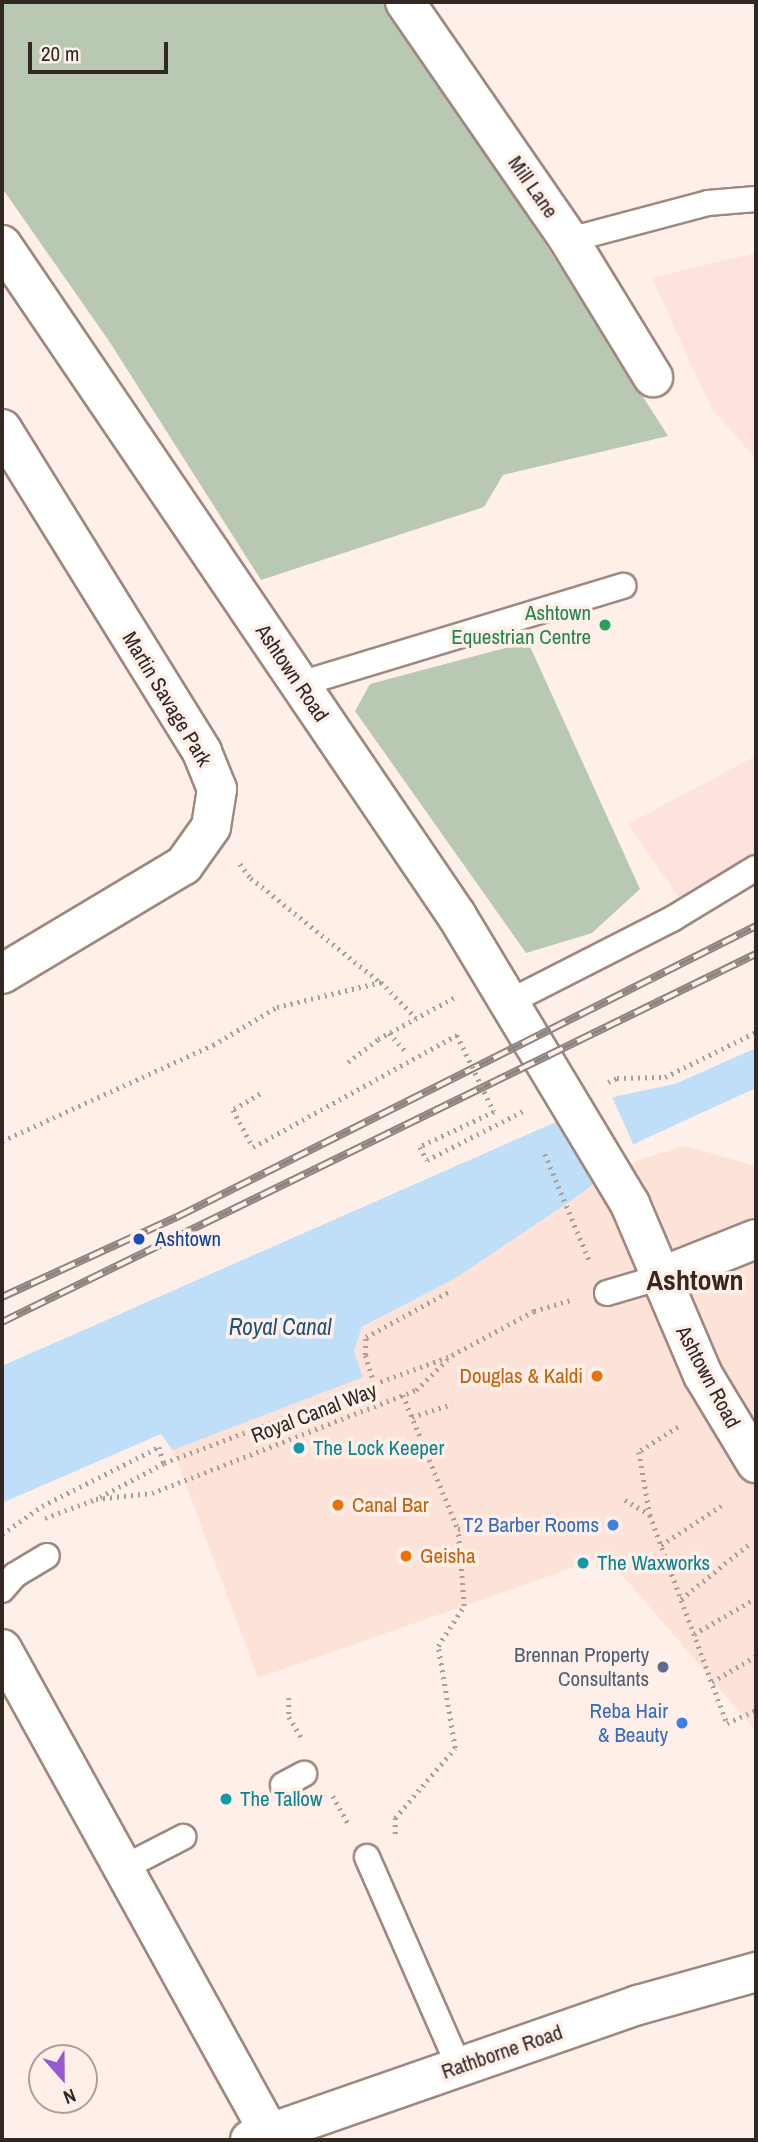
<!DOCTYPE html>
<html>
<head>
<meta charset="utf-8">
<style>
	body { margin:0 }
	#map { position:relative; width:758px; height:2142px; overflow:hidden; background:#ffefe9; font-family:"Archivo Narrow",sans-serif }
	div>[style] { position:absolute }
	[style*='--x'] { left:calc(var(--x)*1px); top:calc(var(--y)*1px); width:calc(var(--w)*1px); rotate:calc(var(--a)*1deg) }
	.built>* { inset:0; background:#fde2d7 }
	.industrial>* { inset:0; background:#fde2de }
	.green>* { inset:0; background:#b9c8b3 }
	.water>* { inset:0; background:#bfdff8 }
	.pier>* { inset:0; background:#ffefe9 }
	.path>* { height:4.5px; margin-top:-2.25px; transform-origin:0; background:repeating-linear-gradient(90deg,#ab9e99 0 2px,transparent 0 7px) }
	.roads { filter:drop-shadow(2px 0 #9f887e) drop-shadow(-2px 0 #9f887e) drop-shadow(0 2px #9f887e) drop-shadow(0 -2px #9f887e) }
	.service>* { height:24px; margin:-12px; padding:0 12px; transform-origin:12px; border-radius:12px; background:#fff }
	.minor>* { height:38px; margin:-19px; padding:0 19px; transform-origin:19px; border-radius:19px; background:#fff }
	.tertiary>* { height:38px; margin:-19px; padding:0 19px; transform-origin:19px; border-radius:19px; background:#fff }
	.rail>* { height:8px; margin-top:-4px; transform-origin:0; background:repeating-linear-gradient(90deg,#ffefe9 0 16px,#90847f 0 32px); box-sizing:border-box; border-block:2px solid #90847f }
	.path-bridge>* { height:4.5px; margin-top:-2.25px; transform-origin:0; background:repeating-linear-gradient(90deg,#ab9e99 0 2px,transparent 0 7px) }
	.dots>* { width:19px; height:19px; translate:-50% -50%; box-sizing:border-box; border:4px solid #ffefe9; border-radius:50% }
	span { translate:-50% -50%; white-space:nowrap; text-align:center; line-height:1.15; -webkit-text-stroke:7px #ffefe9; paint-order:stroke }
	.street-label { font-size:21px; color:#312824 }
	.leisure-label { font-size:21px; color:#27864d }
	.right { translate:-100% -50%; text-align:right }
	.transit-label { font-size:21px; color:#164399 }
	.left { translate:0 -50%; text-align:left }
	.food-label { font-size:21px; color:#c56008 }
	.culture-label { font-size:21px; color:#0d838f }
	.shop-label { font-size:21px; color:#366cbe }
	.service-label { font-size:21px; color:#4e5e75 }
	.water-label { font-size:23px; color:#215375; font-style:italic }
	.district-label { font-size:28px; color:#39271f; font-weight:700 }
	.frame { position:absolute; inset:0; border:4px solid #312824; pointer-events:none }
	.north { position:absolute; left:28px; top:2044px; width:70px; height:70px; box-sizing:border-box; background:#ffefe9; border:2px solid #ad9f9a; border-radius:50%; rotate:159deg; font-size:19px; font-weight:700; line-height:28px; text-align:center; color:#312824 }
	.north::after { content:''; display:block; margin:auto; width:24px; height:32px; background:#955ad2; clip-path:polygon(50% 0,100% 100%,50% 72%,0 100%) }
	.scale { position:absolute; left:28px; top:42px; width:140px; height:32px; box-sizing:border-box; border:4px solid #312824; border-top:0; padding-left:9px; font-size:21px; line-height:24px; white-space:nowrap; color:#312824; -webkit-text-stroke:5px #ffefe9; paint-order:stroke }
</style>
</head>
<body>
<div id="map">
	<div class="built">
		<i style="clip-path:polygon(685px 1146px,756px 1166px,756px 1731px,606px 1556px,258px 1678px,177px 1461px,162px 1433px,363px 1377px,354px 1351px,362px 1328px,456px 1278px,594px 1183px,641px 1159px)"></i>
	</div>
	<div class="industrial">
		<i style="clip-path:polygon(756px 253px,756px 459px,711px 408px,652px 278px)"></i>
		<i style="clip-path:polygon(756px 756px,756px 882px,691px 915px,628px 824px)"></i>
	</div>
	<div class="green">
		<i style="clip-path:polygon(2px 2px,383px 2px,404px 23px,668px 436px,503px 475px,484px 507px,261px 580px,109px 341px,2px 188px)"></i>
		<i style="clip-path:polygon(528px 642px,640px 889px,592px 933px,526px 953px,355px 711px,370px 684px)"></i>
	</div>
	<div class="water">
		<i style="clip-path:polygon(756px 1048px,756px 1088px,640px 1141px,589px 1172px,594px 1183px,582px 1193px,456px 1278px,362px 1327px,354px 1351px,363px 1377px,173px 1450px,161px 1434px,2px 1503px,2px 1366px,549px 1125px,617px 1096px,675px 1084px)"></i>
	</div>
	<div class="pier">
		<i style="clip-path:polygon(611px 1095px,635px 1148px,593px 1173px,594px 1183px,560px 1118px)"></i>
	</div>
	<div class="path">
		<i style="--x:240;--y:864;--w:18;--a:52"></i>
		<i style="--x:251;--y:878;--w:166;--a:38.9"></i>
		<i style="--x:389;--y:1033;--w:26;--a:47"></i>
		<i style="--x:348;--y:1062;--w:38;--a:-37"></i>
		<i style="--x:378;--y:1039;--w:88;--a:-28.6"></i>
		<i style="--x:608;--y:1082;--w:10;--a:-24"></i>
		<i style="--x:617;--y:1078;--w:48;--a:-1.2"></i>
		<i style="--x:665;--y:1077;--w:102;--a:-26.3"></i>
		<i style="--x:260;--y:1094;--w:31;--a:149"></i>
		<i style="--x:233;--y:1110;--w:42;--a:61.6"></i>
		<i style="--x:253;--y:1147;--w:233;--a:-28.8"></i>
		<i style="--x:494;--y:1112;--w:82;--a:154.7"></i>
		<i style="--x:420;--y:1147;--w:15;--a:62"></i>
		<i style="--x:427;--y:1160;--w:110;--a:-27"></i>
		<i style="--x:2;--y:1141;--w:232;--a:-24.5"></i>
		<i style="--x:213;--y:1045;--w:74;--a:-30.7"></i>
		<i style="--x:277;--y:1007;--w:107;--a:-13.5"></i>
		<i style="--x:381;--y:982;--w:50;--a:45.8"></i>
		<i style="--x:545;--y:1154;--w:117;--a:67.4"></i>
		<i style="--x:374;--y:1384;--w:79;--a:-20"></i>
		<i style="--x:403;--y:1395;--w:145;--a:67.7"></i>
		<i style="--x:458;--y:1529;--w:49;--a:-3.5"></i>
		<i style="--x:412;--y:1417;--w:42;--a:-18"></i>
		<i style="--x:678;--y:1427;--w:46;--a:147.3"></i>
		<i style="--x:639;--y:1452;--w:64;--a:80.1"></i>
		<i style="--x:650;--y:1515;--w:222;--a:69.7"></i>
		<i style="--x:727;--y:1723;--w:32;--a:-24"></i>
		<i style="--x:100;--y:1497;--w:72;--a:-28"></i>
		<i style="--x:625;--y:1500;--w:28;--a:30"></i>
		<i style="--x:45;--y:1518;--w:54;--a:-20.4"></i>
		<i style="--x:96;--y:1499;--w:56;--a:-6.1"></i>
		<i style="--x:152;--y:1493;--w:283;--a:-21.3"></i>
		<i style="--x:416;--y:1390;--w:50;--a:-44.2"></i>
		<i style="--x:452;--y:1355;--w:93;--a:-28.2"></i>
		<i style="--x:534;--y:1311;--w:42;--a:-16.7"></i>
		<i style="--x:2;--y:1534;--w:49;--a:-35"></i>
		<i style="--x:42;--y:1506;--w:131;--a:-26.8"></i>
		<i style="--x:159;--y:1447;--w:17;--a:73"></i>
		<i style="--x:164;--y:1463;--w:224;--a:-20.6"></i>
		<i style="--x:374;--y:1384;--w:30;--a:-107"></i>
		<i style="--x:365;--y:1355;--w:18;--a:-87"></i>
		<i style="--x:366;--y:1337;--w:96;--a:-28.7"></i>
		<i style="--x:661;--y:1545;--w:75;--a:-33.1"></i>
		<i style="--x:681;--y:1599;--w:86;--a:-38.9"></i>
		<i style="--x:694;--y:1634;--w:72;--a:-30.1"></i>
		<i style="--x:712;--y:1682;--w:51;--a:-30.6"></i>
		<i style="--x:289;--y:1698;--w:19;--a:90"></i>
		<i style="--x:289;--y:1717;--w:26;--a:59"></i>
		<i style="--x:333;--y:1796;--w:33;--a:61"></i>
		<i style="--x:395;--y:1834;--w:16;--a:-90"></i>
		<i style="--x:395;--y:1818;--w:92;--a:-49.4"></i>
		<i style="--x:455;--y:1748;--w:103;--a:-99.5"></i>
		<i style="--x:438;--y:1646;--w:48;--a:-57"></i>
		<i style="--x:464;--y:1606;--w:77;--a:-94.5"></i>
	</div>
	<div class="roads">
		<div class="service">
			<i style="--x:569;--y:240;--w:144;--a:-14.9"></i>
			<i style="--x:708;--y:203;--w:48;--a:-4.8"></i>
			<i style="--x:300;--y:684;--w:338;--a:-16.9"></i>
			<i style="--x:509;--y:1002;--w:183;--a:-27"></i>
			<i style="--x:672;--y:919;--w:98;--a:-31.3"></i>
			<i style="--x:607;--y:1293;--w:53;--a:-16.4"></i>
			<i style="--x:2;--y:1590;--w:20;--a:-49"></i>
			<i style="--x:15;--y:1575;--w:37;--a:-31"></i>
			<i style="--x:283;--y:1785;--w:24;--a:-28"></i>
			<i style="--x:367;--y:1857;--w:229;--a:66.3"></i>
			<i style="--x:123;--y:1868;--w:68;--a:-27.3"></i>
		</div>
		<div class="minor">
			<i style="--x:405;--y:2;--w:289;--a:55.4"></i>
			<i style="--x:569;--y:240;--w:161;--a:58.5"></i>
			<i style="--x:2;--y:429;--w:380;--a:58.2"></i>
			<i style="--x:202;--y:752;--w:40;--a:68"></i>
			<i style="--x:217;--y:789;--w:38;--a:99"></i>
			<i style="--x:211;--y:827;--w:47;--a:125.4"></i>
			<i style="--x:184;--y:865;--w:212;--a:149.1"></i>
			<i style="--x:658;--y:1278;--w:105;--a:-21.7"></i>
			<i style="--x:2;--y:1649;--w:552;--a:61.07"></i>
			<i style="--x:250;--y:2140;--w:411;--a:-19.2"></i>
			<i style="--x:638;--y:2005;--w:123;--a:-15.6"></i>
		</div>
		<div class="tertiary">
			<i style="--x:2;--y:245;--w:811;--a:55.86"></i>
			<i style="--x:457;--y:916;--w:336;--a:59"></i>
			<i style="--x:630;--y:1204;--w:186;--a:66.9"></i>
			<i style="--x:703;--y:1375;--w:103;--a:58.9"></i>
		</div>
	</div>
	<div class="rail">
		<i style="--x:2;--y:1297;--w:195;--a:-24.6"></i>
		<i style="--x:179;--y:1216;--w:646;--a:-26.68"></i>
		<i style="--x:2;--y:1322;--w:839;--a:-26.02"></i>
	</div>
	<div class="path-bridge">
		<i style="--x:457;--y:1035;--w:85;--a:64.3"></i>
	</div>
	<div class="dots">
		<i style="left:605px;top:625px;background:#2e9e5b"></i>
		<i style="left:139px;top:1239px;background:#1a4fb4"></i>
		<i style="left:597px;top:1376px;background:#e8710a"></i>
		<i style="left:299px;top:1448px;background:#0f9aa8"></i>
		<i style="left:338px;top:1505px;background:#e8710a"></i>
		<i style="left:613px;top:1525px;background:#3f7fe0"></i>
		<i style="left:406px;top:1556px;background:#e8710a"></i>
		<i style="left:583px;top:1563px;background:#0f9aa8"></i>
		<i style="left:663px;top:1667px;background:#5c6f8a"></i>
		<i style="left:682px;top:1723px;background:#3f7fe0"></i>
		<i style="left:226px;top:1799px;background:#0f9aa8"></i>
	</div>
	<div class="street-label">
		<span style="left:533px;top:187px;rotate:55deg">Mill Lane</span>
		<span style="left:292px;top:673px;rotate:56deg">Ashtown Road</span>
		<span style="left:167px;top:699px;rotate:59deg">Martin Savage Park</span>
		<span style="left:708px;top:1377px;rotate:62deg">Ashtown Road</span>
		<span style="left:314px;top:1413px;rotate:-21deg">Royal Canal Way</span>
		<span style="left:502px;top:2052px;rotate:-19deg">Rathborne Road</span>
	</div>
	<div class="leisure-label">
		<span class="right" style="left:591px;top:625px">Ashtown<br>Equestrian Centre</span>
	</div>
	<div class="transit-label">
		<span class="left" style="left:155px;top:1239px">Ashtown</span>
	</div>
	<div class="food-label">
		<span class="right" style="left:583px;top:1376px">Douglas &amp; Kaldi</span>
		<span class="left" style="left:352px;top:1505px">Canal Bar</span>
		<span class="left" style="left:420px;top:1556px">Geisha</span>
	</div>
	<div class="culture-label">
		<span class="left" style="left:313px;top:1448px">The Lock Keeper</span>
		<span class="left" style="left:597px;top:1563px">The Waxworks</span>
		<span class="left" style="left:240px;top:1799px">The Tallow</span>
	</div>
	<div class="shop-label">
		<span class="right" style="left:599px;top:1525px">T2 Barber Rooms</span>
		<span class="right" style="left:668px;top:1723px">Reba Hair<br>&amp; Beauty</span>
	</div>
	<div class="service-label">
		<span class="right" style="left:649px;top:1667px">Brennan Property<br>Consultants</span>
	</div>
	<div class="water-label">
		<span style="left:280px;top:1327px">Royal Canal</span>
	</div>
	<div class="district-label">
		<span style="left:695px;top:1280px">Ashtown</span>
	</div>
	<div class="frame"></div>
	<div class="north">N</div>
	<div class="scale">20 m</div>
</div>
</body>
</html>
